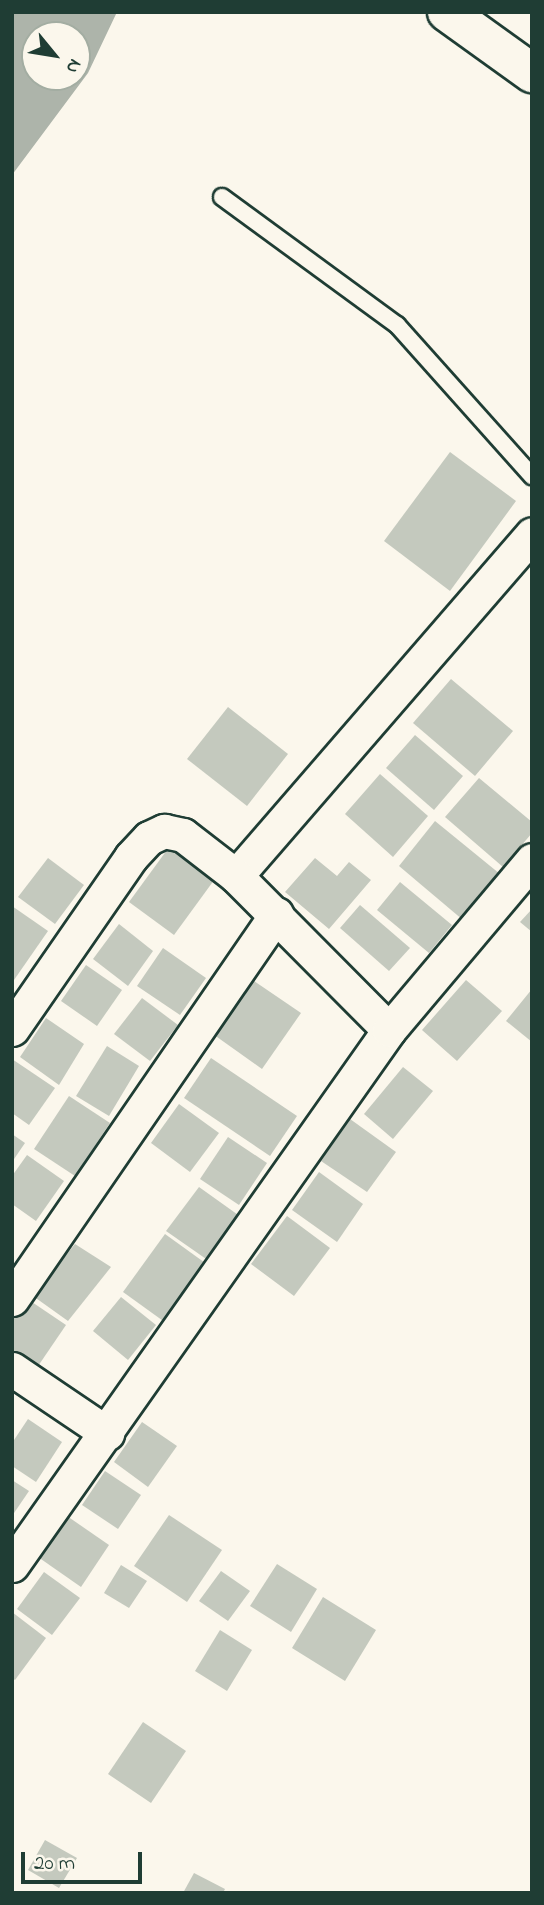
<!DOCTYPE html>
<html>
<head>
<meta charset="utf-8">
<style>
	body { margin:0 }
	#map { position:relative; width:544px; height:1905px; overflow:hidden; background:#fbf7ec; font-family:"Indie Flower",sans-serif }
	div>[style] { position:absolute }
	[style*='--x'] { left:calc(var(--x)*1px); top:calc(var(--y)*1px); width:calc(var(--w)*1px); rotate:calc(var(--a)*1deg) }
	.water>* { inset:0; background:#adb4aa }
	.building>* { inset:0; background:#c4c9be }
	.roads { filter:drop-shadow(2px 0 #1f3d34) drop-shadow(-2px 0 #1f3d34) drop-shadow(0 2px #1f3d34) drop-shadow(0 -2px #1f3d34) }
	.service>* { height:16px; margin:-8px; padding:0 8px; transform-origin:8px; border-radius:8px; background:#fbf7ec }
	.minor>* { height:33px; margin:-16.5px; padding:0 16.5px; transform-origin:16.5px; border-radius:16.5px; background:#fbf7ec }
	.trunk>* { height:38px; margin:-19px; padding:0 19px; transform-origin:19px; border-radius:19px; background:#fbf7ec }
	span { translate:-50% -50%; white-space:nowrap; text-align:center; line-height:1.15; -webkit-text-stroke:6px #fbf7ec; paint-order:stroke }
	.frame { position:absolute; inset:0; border:14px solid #1f3d34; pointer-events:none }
	.north { position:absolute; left:21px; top:21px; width:70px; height:70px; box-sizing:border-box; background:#fbf7ec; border:2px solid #a3ada2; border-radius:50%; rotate:120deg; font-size:19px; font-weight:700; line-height:28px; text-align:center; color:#1f3d34 }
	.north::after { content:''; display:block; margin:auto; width:24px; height:32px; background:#1f3d34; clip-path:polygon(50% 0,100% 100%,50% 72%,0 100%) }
	.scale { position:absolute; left:21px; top:1852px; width:121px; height:32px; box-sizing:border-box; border:4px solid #1f3d34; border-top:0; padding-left:9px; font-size:21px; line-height:24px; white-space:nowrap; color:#1f3d34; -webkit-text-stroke:5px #fbf7ec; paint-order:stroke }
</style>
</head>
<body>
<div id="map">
	<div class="water">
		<i style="clip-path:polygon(evenodd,12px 12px,117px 12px,88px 73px,12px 175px,12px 12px,35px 35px,77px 35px,77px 77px,35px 77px,35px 35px)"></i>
	</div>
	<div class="building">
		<i style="clip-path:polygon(450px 452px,516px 501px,450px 591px,384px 541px)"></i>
		<i style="clip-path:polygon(451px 679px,513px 731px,475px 776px,413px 723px)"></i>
		<i style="clip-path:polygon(228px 707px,288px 754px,247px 806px,187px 759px)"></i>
		<i style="clip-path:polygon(415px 735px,463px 776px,434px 810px,386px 768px)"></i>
		<i style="clip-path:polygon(380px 774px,428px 816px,393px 857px,345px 814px)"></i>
		<i style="clip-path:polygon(479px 778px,532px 822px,532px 833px,503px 867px,445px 817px)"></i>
		<i style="clip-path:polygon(435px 821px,500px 874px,463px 920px,399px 866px)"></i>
		<i style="clip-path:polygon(175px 839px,220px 872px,174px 935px,129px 902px)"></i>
		<i style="clip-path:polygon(48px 858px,84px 885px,55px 924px,18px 897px)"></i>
		<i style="clip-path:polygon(315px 858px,337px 876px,349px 862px,371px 880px,329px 929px,285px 892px)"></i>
		<i style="clip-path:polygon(400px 882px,452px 925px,429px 953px,377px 910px)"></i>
		<i style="clip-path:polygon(360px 905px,410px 948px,389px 971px,340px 928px)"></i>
		<i style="clip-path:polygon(12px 906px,48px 931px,14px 980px,12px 978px)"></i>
		<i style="clip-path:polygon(532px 909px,532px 932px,520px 922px)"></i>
		<i style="clip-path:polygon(119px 924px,153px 951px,128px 986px,93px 959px)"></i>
		<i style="clip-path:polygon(163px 948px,206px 978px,180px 1015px,137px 986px)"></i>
		<i style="clip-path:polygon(86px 965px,122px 990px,97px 1026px,61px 1001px)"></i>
		<i style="clip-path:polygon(241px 972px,301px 1013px,262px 1069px,203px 1027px)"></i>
		<i style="clip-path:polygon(466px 980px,502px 1011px,457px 1061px,422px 1030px)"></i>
		<i style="clip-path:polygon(532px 989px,532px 1042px,506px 1021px)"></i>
		<i style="clip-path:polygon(142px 998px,178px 1025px,150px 1061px,114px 1034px)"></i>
		<i style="clip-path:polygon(46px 1018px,84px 1044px,59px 1085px,20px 1057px)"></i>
		<i style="clip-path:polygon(107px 1046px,139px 1066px,109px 1116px,76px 1096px)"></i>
		<i style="clip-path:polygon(211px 1058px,297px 1116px,270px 1156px,184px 1098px)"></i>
		<i style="clip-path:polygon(12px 1059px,55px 1088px,29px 1125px,12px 1113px)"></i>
		<i style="clip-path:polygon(403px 1067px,433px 1091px,393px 1139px,364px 1114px)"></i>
		<i style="clip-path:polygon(69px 1096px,110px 1123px,75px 1176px,34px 1149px)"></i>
		<i style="clip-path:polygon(179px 1104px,219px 1133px,190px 1172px,151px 1143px)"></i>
		<i style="clip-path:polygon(350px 1119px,396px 1152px,367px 1192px,321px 1161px)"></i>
		<i style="clip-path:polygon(12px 1134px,25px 1143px,12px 1162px)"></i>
		<i style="clip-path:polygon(228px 1137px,267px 1163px,239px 1205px,200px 1179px)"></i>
		<i style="clip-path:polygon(27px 1155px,64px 1181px,36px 1221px,12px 1204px,12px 1176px)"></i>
		<i style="clip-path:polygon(319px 1172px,363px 1204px,337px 1242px,292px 1210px)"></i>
		<i style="clip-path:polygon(199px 1187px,241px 1217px,209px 1261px,166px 1231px)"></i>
		<i style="clip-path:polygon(287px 1216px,330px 1248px,294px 1296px,251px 1264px)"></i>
		<i style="clip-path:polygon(165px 1234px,208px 1265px,166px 1323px,123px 1292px)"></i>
		<i style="clip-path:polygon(75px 1244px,111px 1267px,68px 1321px,33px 1296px)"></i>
		<i style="clip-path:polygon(121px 1297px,156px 1325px,128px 1360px,93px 1331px)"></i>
		<i style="clip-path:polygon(26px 1298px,66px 1325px,34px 1372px,12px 1357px,12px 1319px)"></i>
		<i style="clip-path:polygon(28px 1419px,62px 1442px,36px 1482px,12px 1466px,12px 1443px)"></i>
		<i style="clip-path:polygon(142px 1422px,177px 1446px,148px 1487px,114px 1462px)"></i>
		<i style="clip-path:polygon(105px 1471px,141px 1495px,118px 1529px,82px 1505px)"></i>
		<i style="clip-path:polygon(12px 1480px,29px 1491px,12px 1516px)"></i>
		<i style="clip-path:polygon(169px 1515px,222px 1550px,187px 1602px,134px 1566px)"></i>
		<i style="clip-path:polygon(67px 1516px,109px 1545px,81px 1587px,38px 1557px)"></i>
		<i style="clip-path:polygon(277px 1564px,317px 1589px,291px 1632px,250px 1606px)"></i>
		<i style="clip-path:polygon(121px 1565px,147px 1581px,129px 1608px,104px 1593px)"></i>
		<i style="clip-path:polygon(221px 1571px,250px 1591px,228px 1621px,199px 1601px)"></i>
		<i style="clip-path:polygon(44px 1572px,80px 1598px,52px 1635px,17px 1609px)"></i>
		<i style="clip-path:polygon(323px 1597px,376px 1630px,345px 1681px,292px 1648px)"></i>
		<i style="clip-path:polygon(12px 1612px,46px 1638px,15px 1680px,12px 1678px)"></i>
		<i style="clip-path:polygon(220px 1630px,252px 1650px,227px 1691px,195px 1671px)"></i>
		<i style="clip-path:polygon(143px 1722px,186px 1751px,151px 1803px,108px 1774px)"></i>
		<i style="clip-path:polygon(45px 1840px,77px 1858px,59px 1888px,28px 1870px)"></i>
		<i style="clip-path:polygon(194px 1873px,225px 1889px,223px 1893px,183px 1893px)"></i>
	</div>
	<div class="roads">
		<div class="service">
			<i style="--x:222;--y:197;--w:217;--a:36.2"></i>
			<i style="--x:397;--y:325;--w:203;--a:48.2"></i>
		</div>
		<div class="minor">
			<i style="--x:236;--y:876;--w:452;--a:-49.1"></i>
			<i style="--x:12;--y:1029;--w:209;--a:-55.3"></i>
			<i style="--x:131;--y:857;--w:26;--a:-47"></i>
			<i style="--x:149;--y:838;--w:17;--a:-25"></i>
			<i style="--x:164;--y:831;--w:19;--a:12"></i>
			<i style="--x:183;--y:835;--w:67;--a:37.7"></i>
			<i style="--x:236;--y:876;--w:217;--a:45.2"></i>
			<i style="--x:12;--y:1299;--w:467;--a:-55.5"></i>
			<i style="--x:12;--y:1369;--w:115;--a:34"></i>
			<i style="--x:12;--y:1565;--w:654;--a:-54.83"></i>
			<i style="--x:389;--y:1030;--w:222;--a:-49.9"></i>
		</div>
		<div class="trunk">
			<i style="--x:447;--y:12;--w:105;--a:35.7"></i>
		</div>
	</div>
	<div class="frame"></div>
	<div class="north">N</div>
	<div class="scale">20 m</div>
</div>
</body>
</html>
